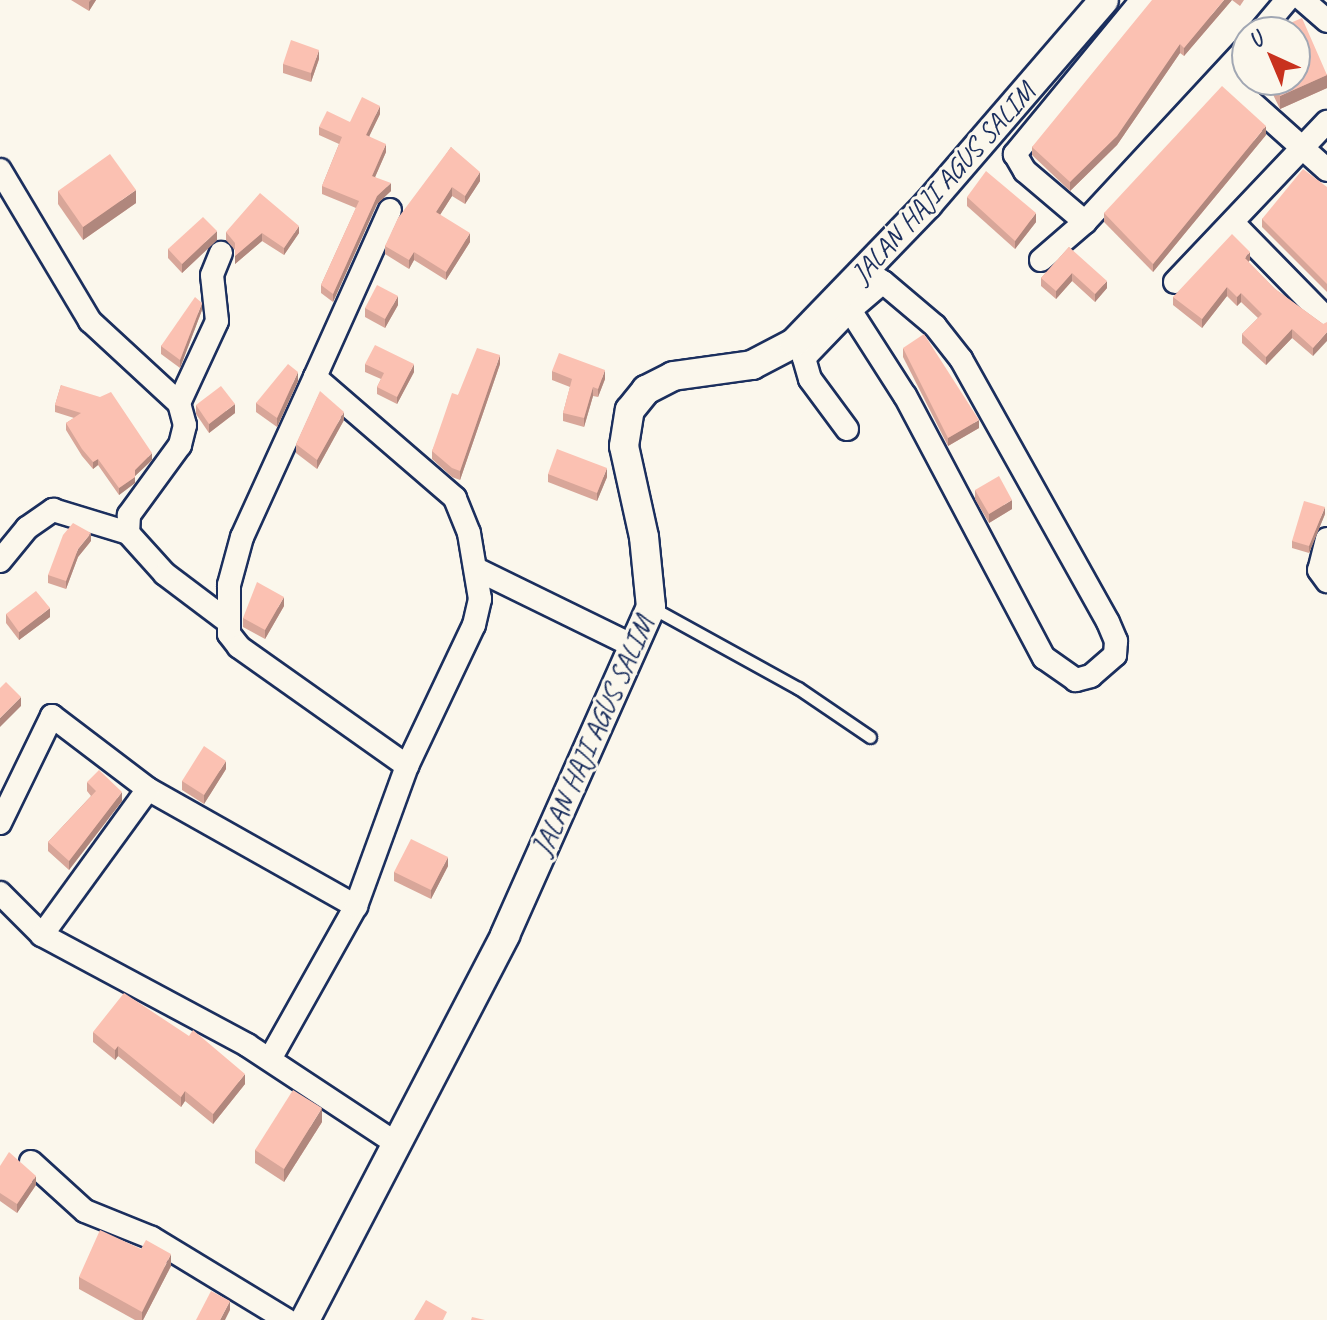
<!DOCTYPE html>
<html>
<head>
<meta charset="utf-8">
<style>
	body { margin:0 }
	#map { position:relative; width:1327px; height:1320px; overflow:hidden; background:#fbf7ec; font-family:Caveat,sans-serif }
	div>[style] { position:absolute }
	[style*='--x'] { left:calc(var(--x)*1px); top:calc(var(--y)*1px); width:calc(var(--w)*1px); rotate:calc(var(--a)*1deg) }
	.roads { filter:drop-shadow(2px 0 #1b2f5e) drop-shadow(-2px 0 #1b2f5e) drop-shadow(0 2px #1b2f5e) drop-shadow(0 -2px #1b2f5e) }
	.service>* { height:11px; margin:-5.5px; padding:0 5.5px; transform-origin:5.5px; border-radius:5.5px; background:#fbf7ec }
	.minor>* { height:22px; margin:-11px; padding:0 11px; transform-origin:11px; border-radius:11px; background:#fbf7ec }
	.tertiary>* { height:28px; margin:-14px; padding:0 14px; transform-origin:14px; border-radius:14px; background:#fbf7ec }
	.wall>* { inset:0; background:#d8a699 }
	.shaded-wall>* { inset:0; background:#b0877d }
	.building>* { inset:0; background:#fbc1b2 }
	span { translate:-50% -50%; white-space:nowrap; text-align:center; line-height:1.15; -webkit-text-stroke:6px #fbf7ec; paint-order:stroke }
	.street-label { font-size:28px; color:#1b2f5e }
	.north { position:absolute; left:1231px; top:16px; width:80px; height:80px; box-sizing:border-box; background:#fbf7ec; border:2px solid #a1a7b3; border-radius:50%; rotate:316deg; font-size:22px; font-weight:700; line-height:32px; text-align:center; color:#1b2f5e }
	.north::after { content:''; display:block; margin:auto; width:28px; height:36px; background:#c8321e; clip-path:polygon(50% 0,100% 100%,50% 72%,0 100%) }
</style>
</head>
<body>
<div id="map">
	<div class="roads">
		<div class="service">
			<i style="--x:651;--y:607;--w:168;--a:28.9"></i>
			<i style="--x:798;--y:688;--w:87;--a:34.2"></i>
		</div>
		<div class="minor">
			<i style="--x:1142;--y:0;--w:200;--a:129.5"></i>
			<i style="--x:1015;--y:154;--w:20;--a:60"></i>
			<i style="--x:1025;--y:171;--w:79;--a:40.4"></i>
			<i style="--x:1085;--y:222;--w:238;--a:-47.2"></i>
			<i style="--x:1303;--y:0;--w:32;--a:41"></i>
			<i style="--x:1260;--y:32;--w:42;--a:-49.8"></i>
			<i style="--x:1222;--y:76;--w:141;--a:41.8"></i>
			<i style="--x:0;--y:170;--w:176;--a:59.2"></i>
			<i style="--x:90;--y:321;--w:121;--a:42.7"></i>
			<i style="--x:179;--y:403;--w:23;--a:75"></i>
			<i style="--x:185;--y:425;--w:21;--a:104"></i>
			<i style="--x:180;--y:445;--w:87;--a:126.1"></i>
			<i style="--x:129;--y:515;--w:18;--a:93"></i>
			<i style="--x:128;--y:533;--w:55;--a:47.9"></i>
			<i style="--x:165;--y:574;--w:76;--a:37"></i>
			<i style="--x:1233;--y:223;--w:134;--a:45.6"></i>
			<i style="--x:1041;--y:260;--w:58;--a:-40.8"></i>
			<i style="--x:865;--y:270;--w:22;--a:34"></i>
			<i style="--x:883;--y:282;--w:68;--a:40.2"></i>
			<i style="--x:935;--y:326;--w:42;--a:51.8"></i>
			<i style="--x:961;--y:359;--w:301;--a:60.8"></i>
			<i style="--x:1108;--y:622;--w:21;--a:67"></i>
			<i style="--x:1116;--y:641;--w:14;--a:94"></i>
			<i style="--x:1115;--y:655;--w:32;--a:139"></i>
			<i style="--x:1091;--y:676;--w:16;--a:165"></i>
			<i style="--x:1076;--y:680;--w:39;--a:-145"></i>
			<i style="--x:1044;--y:658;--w:297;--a:-117.9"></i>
			<i style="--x:905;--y:396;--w:102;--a:-122.6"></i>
			<i style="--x:850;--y:310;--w:43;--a:-40.3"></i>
			<i style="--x:1175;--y:282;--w:221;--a:-46.5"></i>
			<i style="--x:315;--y:377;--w:176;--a:114.5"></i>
			<i style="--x:242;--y:537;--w:50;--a:105.2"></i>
			<i style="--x:229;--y:585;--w:49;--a:90"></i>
			<i style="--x:229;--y:634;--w:16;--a:52"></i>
			<i style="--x:239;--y:647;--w:206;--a:35.3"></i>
			<i style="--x:179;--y:403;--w:90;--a:-65.1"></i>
			<i style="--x:217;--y:321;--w:46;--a:-96.2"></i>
			<i style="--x:212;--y:275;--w:24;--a:-68"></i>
			<i style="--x:847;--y:429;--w:62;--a:-126.5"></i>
			<i style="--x:810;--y:379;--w:22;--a:-106"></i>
			<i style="--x:804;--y:358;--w:66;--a:-46.2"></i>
			<i style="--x:1327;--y:539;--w:32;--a:104"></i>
			<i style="--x:1319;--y:570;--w:14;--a:54"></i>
			<i style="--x:0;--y:561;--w:43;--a:-50.7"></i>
			<i style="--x:27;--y:528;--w:32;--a:-35"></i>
			<i style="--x:53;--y:510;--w:78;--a:17"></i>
			<i style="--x:476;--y:569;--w:177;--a:26.1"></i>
			<i style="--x:0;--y:823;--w:119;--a:-64.1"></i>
			<i style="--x:52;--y:716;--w:121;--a:37.2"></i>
			<i style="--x:148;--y:789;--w:239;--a:29.4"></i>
			<i style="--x:0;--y:893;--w:59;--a:45"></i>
			<i style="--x:42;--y:935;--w:233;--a:28.2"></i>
			<i style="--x:247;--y:1045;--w:180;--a:33.4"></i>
			<i style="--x:42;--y:935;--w:180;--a:-54"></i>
			<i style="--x:270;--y:1059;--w:176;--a:-60.7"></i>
			<i style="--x:356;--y:906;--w:149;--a:-70"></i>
			<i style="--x:407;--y:766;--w:156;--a:-64.6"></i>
			<i style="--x:474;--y:625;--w:27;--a:-77"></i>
			<i style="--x:480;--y:599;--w:67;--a:-99.5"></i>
			<i style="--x:469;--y:533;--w:38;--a:-112"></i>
			<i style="--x:455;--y:498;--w:185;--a:-139.2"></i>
			<i style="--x:315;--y:377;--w:183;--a:-65.8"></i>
			<i style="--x:31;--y:1162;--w:73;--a:42.2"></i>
			<i style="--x:85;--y:1211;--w:72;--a:21.9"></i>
			<i style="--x:152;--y:1238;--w:158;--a:31.3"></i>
		</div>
		<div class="tertiary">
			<i style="--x:305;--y:1320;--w:434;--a:-62.5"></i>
			<i style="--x:505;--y:935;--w:359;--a:-66"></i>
			<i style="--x:651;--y:607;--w:70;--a:-95.7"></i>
			<i style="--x:644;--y:537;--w:93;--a:-102.4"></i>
			<i style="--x:624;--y:446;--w:36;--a:-81"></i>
			<i style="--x:630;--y:410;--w:26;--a:-51"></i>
			<i style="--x:646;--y:390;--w:30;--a:-27"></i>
			<i style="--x:673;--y:376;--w:80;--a:-7.9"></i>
			<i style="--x:752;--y:365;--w:47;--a:-27.6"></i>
			<i style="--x:794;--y:343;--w:193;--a:-46"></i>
			<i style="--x:928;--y:204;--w:269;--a:-49.2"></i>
		</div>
	</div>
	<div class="wall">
		<i style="clip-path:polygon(71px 0,96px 0,89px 11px)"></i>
		<i style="clip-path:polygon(1232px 0,1184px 56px,1180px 53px,1117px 145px,1070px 191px,1032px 155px,1032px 147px)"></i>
		<i style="clip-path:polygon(1232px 0,1244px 0,1240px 6px)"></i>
		<i style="clip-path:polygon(319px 59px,311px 82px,283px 73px,283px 64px)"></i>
		<i style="clip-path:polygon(1327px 74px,1327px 88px,1280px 109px,1266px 80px,1295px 80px)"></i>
		<i style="clip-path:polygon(380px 114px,369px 136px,386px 152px,375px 177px,391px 191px,377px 204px,333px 302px,321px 293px,321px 285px,356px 208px,322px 194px,322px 186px,339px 144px,319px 135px,319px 127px,350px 122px)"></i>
		<i style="clip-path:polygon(1266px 135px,1153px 272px,1104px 222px,1104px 213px)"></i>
		<i style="clip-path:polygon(451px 147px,480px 181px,465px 204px,452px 196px,440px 215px,470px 242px,446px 280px,414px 260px,409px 269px,385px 254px,385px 246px)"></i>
		<i style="clip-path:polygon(1327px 187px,1327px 292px,1262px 227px,1262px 219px)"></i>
		<i style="clip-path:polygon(58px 191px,136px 203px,83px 240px,58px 204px)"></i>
		<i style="clip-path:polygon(967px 197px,1036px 222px,1015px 249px,967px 206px)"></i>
		<i style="clip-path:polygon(226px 232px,299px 233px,284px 255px,262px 241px,235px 264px,235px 250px,226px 240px)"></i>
		<i style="clip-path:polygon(217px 240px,182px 273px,168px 258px,168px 249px)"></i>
		<i style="clip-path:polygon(1069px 247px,1107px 288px,1095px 302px,1072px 281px,1056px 299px,1041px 286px,1041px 278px)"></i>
		<i style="clip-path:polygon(1250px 260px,1248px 262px,1275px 289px,1323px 324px,1313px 356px,1292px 338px,1266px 365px,1242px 343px,1242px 334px,1258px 318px,1241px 302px,1237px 306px,1227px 296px,1202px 328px,1173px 305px,1173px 297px)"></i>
		<i style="clip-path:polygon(398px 305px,385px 328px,365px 317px,365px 308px)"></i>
		<i style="clip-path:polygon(202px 310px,180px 368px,161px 354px,161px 346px)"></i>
		<i style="clip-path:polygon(903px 348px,979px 428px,948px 446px,903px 357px)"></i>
		<i style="clip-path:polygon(365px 364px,414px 372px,397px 404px,377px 394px,377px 387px,381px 379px,365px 372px)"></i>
		<i style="clip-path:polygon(500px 364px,460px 480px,452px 477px,432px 459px,432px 451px,458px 395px)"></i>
		<i style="clip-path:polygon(552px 371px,605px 379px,598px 397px,593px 396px,584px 427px,563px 421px,563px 413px,570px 387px,552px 380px)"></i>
		<i style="clip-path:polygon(298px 381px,277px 427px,256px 412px,256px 403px)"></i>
		<i style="clip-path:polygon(61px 385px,152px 460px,135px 476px,135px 483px,119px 495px,98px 465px,93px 469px,82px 456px,66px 430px,66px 423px,74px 418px,55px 412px,55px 405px)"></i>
		<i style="clip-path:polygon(196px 405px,235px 413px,209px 433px,196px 414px)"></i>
		<i style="clip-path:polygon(344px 420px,317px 469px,296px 453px,296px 444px)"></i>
		<i style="clip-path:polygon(548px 474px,607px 477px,597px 501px,548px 482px)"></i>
		<i style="clip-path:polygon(975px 490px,1012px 509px,989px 523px,975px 499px)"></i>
		<i style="clip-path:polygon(1325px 514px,1309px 553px,1292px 548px,1292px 541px)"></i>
		<i style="clip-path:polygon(91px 541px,78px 557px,66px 589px,48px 583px,48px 575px)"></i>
		<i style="clip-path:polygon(284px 606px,265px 639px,243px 627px,243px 618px)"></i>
		<i style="clip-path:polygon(6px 614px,50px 617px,19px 640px,6px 623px)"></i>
		<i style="clip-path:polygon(226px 769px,204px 804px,182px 790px,182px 781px)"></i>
		<i style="clip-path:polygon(87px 782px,122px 801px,69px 870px,48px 851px,48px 842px,91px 796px,87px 791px)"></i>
		<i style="clip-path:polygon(448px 866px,431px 899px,394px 881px,394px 872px)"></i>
		<i style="clip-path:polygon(93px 1032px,245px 1084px,213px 1124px,185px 1101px,181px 1107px,118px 1056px,115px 1060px,93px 1042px)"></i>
		<i style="clip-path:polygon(322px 1122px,284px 1182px,255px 1163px,255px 1150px)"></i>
		<i style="clip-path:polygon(0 1166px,36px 1185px,17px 1213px,0 1201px)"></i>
		<i style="clip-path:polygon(171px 1266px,143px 1320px,135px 1320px,79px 1289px,79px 1277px)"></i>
	</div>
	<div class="shaded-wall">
		<i style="clip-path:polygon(91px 0,96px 0,89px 11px,89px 2px)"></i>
		<i style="clip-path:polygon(1224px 0,1232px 0,1184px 56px,1184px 48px)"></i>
		<i style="clip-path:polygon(1180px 44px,1180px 53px,1117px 145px,1070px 191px,1070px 182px)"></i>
		<i style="clip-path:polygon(319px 50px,319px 59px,311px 82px,311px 73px)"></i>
		<i style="clip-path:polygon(1327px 75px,1327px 88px,1280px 109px,1280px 96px)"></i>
		<i style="clip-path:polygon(380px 106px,380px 114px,366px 143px,366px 135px)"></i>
		<i style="clip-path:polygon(1266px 126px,1266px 135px,1153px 272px,1153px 264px)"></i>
		<i style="clip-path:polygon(386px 144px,386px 152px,372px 184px,372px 176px)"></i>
		<i style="clip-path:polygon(480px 172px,480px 181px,465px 204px,465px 196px)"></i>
		<i style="clip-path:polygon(391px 183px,391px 191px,377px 204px,333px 302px,333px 294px,377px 196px)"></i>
		<i style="clip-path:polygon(452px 187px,452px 196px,436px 221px,436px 212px)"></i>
		<i style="clip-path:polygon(136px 190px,136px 203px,83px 240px,83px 227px)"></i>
		<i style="clip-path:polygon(1036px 213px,1036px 222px,1015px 249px,1015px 241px)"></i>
		<i style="clip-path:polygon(299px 226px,299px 233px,284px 255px,284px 248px)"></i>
		<i style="clip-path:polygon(217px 231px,217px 240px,182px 273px,182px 264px)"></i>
		<i style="clip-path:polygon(262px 233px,262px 241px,235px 264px,235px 256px)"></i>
		<i style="clip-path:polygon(470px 233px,470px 242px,446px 280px,446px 272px)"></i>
		<i style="clip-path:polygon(414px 252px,414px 260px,409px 269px,409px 260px)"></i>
		<i style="clip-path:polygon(1250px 252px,1250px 260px,1245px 266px,1245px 258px)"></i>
		<i style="clip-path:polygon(1072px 273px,1072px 281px,1056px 299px,1056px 291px)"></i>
		<i style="clip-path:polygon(1107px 281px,1107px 288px,1095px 302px,1095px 294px)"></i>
		<i style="clip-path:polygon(1227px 287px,1227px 296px,1202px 328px,1202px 319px)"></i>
		<i style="clip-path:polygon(1241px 293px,1241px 302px,1237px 306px,1237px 297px)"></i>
		<i style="clip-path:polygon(398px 296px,398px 305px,385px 328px,385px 319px)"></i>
		<i style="clip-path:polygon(202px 303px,202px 310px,180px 368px,180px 360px)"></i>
		<i style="clip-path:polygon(1292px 329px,1292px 338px,1266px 365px,1266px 357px)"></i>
		<i style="clip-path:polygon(1327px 332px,1327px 341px,1313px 356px,1313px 348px)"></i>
		<i style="clip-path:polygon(500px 355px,500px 364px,460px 480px,460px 471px)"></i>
		<i style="clip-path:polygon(414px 364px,414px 372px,397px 404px,397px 397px)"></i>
		<i style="clip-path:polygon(605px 370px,605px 379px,598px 397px,598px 389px)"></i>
		<i style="clip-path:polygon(298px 372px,298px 381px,277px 427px,277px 418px)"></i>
		<i style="clip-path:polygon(593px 387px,593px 396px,584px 427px,584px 418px)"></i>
		<i style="clip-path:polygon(235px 404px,235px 413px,209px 433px,209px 424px)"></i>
		<i style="clip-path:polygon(344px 412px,344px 420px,317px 469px,317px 460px)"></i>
		<i style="clip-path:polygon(979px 420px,979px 428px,948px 446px,948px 438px)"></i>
		<i style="clip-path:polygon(152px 453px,152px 460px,135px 476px,135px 470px)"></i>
		<i style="clip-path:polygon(98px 459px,98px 465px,93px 469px,93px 462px)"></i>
		<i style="clip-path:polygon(607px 468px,607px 477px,597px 501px,597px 493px)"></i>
		<i style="clip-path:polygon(135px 477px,135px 483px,119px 495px,119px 488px)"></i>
		<i style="clip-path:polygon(1012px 500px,1012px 509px,989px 523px,989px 514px)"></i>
		<i style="clip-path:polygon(1325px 507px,1325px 514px,1309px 553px,1309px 546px)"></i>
		<i style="clip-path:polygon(91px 533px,91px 541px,78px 557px,66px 589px,66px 581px,78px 549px)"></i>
		<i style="clip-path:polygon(284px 597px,284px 606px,265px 639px,265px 630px)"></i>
		<i style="clip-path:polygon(50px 608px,50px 617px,19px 640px,19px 632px)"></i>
		<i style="clip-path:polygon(21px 697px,21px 706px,0 727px,0 718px)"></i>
		<i style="clip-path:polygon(226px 761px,226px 769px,204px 804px,204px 795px)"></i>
		<i style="clip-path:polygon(122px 792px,122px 801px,69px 870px,69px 861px)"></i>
		<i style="clip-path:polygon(448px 857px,448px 866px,431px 899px,431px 890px)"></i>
		<i style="clip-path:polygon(118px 1046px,118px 1056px,115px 1060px,115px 1050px)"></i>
		<i style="clip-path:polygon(245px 1074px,245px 1084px,213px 1124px,213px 1114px)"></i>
		<i style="clip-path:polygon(185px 1091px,185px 1101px,181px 1107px,181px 1097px)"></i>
		<i style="clip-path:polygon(322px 1108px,322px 1122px,284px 1182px,284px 1169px)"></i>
		<i style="clip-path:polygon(36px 1176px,36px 1185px,17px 1213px,17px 1204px)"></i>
		<i style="clip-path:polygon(171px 1254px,171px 1266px,143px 1320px,142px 1320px,142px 1312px)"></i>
		<i style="clip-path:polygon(230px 1301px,230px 1310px,225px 1320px,220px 1320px)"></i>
	</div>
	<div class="building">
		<i style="clip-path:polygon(1152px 0,1224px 0,1184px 48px,1180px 44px,1117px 136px,1070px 182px,1032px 147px)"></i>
		<i style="clip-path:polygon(1302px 18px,1327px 75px,1280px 96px,1273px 80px,1295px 80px,1295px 32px,1269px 32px)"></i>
		<i style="clip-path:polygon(291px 40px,319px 50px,311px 73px,283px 64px)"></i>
		<i style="clip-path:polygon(1222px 86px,1266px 126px,1153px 264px,1104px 213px)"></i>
		<i style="clip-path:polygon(362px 97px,380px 106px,366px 135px,386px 144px,372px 176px,391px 183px,377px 196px,333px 294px,321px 285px,359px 201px,322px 186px,342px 137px,319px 127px,327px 111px,350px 122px)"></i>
		<i style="clip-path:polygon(451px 147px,480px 172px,465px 196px,452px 187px,436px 212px,470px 233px,446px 272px,414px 252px,409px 260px,385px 246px,398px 218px)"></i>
		<i style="clip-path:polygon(110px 154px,136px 190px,83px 227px,58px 191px)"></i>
		<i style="clip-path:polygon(1303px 169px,1327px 187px,1327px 284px,1262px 219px)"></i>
		<i style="clip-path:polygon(986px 171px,1036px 213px,1015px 241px,967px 197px)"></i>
		<i style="clip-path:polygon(260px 193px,299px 226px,284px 248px,262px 233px,235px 256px,235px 243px,226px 232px)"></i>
		<i style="clip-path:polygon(203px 217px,217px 231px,182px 264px,168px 249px)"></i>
		<i style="clip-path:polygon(1232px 234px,1250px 252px,1245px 258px,1275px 289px,1323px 324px,1327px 322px,1327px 332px,1313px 348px,1292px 329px,1266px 357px,1242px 334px,1262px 314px,1241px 293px,1237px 297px,1227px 287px,1202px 319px,1173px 297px)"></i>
		<i style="clip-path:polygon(1069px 247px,1107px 281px,1095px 294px,1072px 273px,1056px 291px,1041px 278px)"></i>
		<i style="clip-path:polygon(377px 285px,398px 296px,385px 319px,365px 308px)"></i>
		<i style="clip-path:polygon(195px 297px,202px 303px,180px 360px,161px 346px)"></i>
		<i style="clip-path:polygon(924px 334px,979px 420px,948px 438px,903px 348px)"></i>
		<i style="clip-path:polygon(375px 345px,414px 364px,397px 397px,377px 387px,384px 373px,365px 364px)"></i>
		<i style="clip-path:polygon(477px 348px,500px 355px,460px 471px,452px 468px,432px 451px,452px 393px,458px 395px)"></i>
		<i style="clip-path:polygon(559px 353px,605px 370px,598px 389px,593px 387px,584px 418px,563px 413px,572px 379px,552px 371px)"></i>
		<i style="clip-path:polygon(288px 364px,298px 372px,277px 418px,256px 403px)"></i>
		<i style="clip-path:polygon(61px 385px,100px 397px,111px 392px,152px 453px,135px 470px,135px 477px,119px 488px,98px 459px,93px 462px,82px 449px,66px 423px,81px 413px,55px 405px)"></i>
		<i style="clip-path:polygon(221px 386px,235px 404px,209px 424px,196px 405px)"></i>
		<i style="clip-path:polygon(320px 391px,344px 412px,317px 460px,296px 444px)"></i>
		<i style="clip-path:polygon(557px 449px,607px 468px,597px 493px,548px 474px)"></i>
		<i style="clip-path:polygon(999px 476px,1012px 500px,989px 514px,975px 490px)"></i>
		<i style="clip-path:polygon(1304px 501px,1325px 507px,1309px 546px,1292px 541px)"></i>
		<i style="clip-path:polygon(73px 523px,91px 533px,78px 549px,66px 581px,48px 575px,63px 535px)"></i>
		<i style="clip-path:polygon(257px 582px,284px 597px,265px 630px,243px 618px)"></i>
		<i style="clip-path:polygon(36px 591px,50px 608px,19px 632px,6px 614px)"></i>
		<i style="clip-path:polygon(6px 682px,21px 697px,0 718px,0 688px)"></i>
		<i style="clip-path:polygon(204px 746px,226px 761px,204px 795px,182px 781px)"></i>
		<i style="clip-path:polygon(99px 770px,122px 792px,69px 861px,48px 842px,96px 791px,87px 782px)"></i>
		<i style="clip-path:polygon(411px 839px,448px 857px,431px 890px,394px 872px)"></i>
		<i style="clip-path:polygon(124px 993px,189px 1036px,193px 1030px,245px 1074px,213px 1114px,185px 1091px,181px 1097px,118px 1046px,115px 1050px,93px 1032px)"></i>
		<i style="clip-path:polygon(293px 1090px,322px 1108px,284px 1169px,255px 1150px)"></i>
		<i style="clip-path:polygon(9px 1152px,36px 1176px,17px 1204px,0 1193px,0 1166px)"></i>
		<i style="clip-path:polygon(100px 1230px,141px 1249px,146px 1240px,171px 1254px,142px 1312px,79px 1277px)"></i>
		<i style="clip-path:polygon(211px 1291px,230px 1301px,220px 1320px,196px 1320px)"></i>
		<i style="clip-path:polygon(426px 1300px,447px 1312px,443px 1320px,414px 1320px)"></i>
		<i style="clip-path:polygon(472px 1317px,485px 1320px,471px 1320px)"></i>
	</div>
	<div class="street-label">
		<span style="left:943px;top:183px;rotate:-48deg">JALAN HAJI AGUS SALIM</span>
		<span style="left:593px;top:736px;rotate:-66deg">JALAN HAJI AGUS SALIM</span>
	</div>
	<div class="north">U</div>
</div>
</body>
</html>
